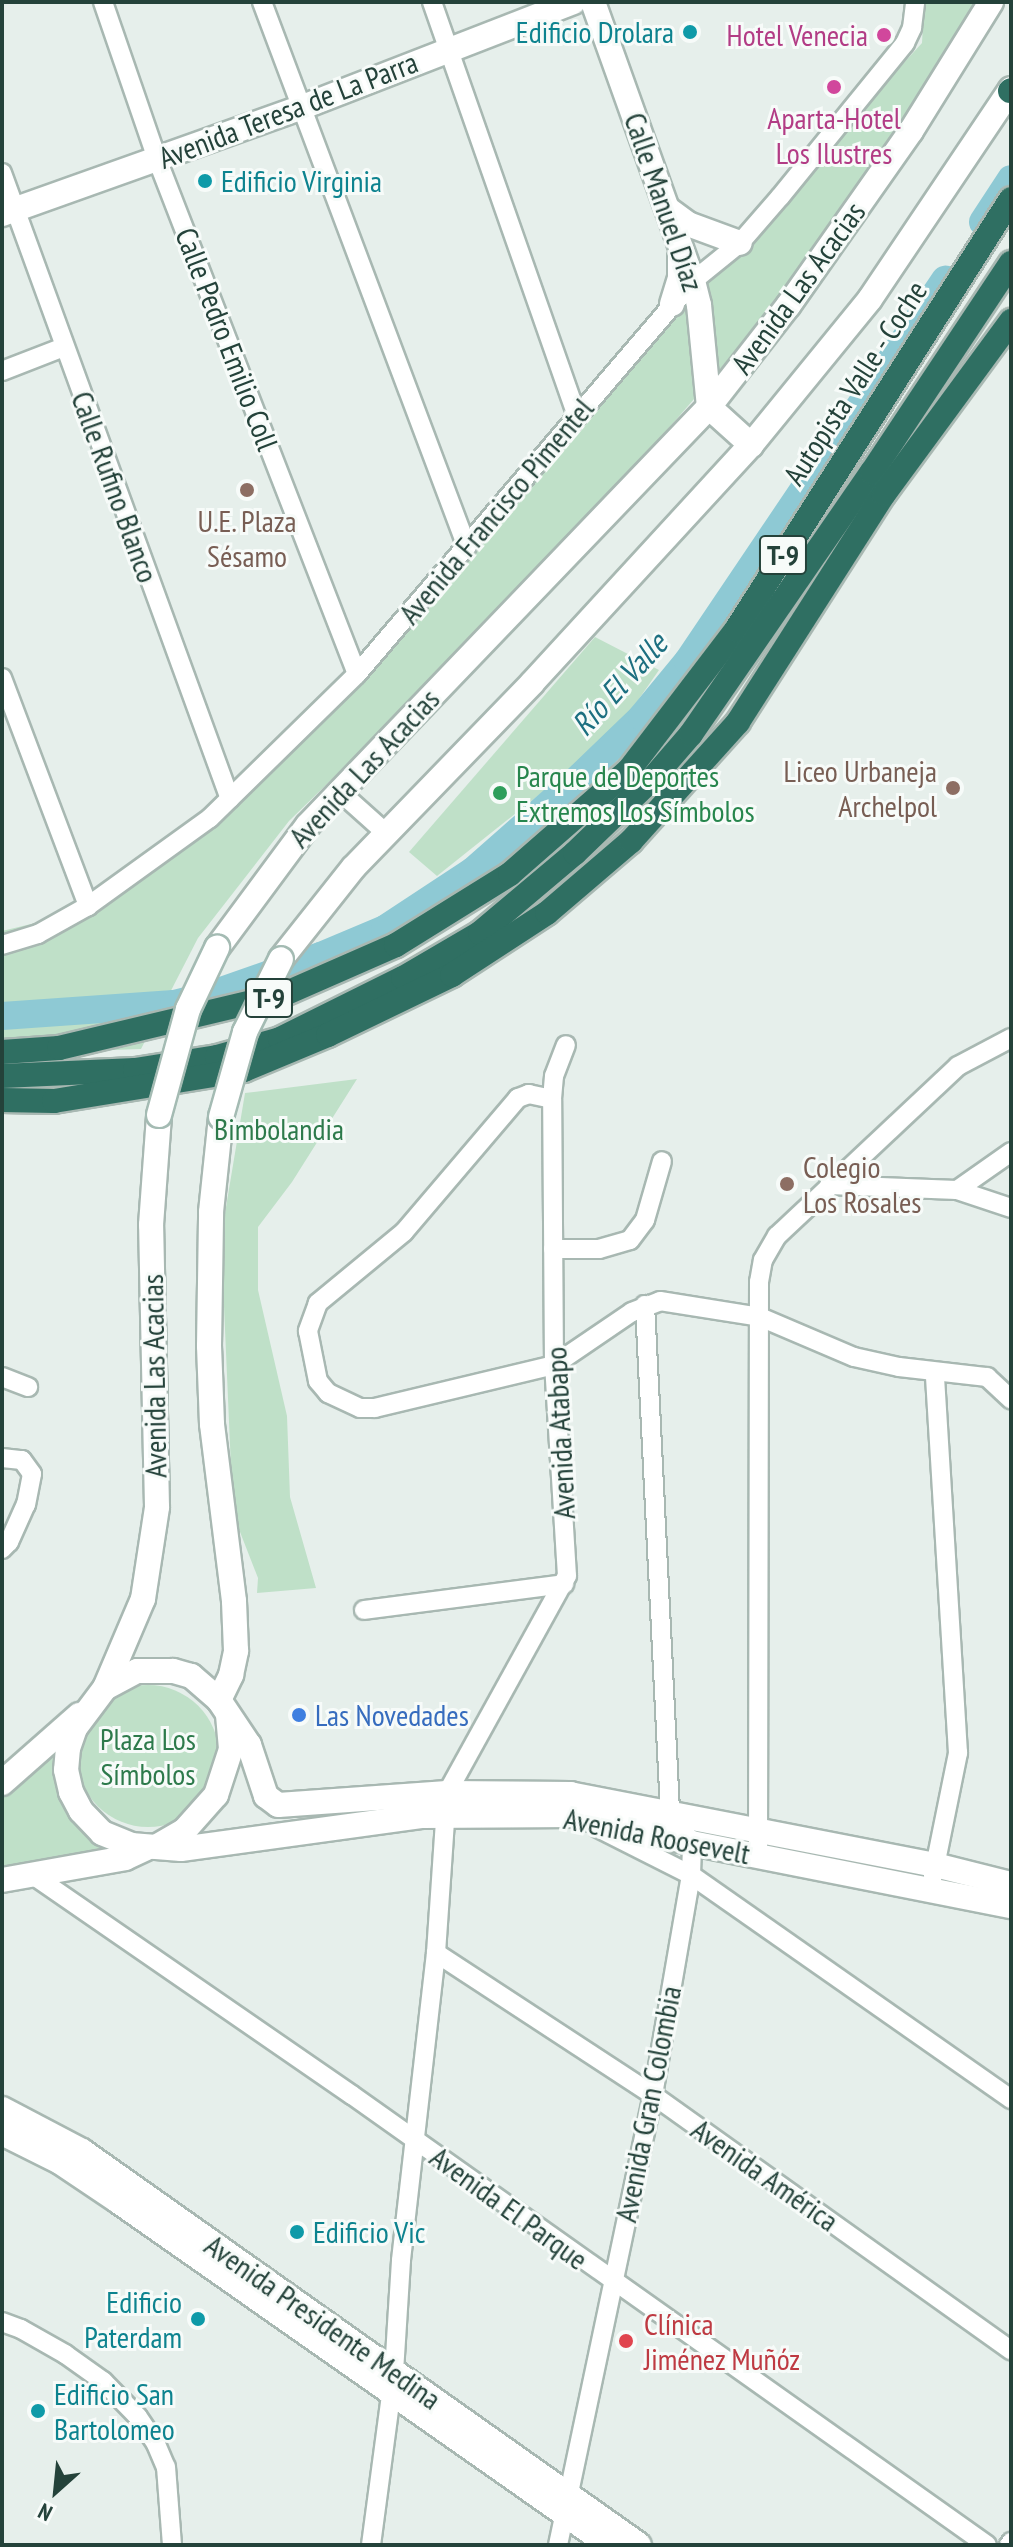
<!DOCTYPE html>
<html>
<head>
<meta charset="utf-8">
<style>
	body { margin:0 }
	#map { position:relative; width:1013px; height:2547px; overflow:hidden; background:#e6efeb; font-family:"PT Sans Narrow",sans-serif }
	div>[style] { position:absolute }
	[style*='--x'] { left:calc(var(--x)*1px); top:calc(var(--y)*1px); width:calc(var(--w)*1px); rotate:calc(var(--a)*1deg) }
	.green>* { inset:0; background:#bfe0c8 }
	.round { border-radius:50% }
	.river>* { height:28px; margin:-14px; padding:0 14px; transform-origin:14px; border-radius:14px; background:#8ec9d4 }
	.roads { filter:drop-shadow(2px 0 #a8b8b2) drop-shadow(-2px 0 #a8b8b2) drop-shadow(0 2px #a8b8b2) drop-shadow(0 -2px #a8b8b2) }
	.street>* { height:18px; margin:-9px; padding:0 9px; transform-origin:9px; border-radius:9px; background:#fff }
	.secondary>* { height:24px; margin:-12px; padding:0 12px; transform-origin:12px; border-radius:12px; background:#fff }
	.highway>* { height:24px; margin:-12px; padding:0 12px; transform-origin:12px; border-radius:12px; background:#2f6f62 }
	.bridges { filter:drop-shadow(2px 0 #a4bbb3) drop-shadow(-2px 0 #a4bbb3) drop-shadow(0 2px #a4bbb3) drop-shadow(0 -2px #a4bbb3) }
	.secondary-bridge>* { height:24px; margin:-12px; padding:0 12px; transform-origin:12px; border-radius:12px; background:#fff }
	.dots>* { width:22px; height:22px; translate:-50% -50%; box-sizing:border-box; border:4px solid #f7fbf9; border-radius:50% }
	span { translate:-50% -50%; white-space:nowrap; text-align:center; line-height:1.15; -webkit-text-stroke:6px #f7fbf9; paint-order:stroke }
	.shield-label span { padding:2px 6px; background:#f7fbf9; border:2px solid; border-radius:6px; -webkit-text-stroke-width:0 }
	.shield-label { font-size:28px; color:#24423a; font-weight:700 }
	.culture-label { font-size:30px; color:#0d838f }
	.right { translate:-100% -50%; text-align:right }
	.left { translate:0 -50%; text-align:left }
	.hotel-label { font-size:30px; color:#b23c85 }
	.street-label { font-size:30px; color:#24423a }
	.education-label { font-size:30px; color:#785e54 }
	.leisure-label { font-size:30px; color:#27864d }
	.park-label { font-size:30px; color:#2d7a4b }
	.shop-label { font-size:30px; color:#366cbe }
	.health-label { font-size:30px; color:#be3a42 }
	.water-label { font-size:32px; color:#1c6f80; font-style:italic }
	.frame { position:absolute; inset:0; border:4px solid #24423a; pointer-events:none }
	.north { position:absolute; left:16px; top:2451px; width:80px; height:80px; -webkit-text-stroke:6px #f7fbf9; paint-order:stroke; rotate:207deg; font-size:22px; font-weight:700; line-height:32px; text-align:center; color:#24423a }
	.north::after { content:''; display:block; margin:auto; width:28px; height:36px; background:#24423a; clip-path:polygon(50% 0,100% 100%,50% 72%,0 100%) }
</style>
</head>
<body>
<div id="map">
	<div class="green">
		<i style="clip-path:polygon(924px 2px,979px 2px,966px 27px,760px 323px,543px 573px,289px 821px,198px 938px,141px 1049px,2px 1054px,2px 931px,56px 918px,201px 813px,330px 711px,580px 417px,922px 43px)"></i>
		<i style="clip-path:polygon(595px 637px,659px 670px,614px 735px,437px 876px,409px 852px)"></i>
		<i style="clip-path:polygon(357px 1079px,292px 1182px,258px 1227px,258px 1290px,287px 1416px,290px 1497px,316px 1588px,257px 1593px,258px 1578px,233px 1514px,221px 1237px,245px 1093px)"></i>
		<i class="round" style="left:77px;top:1685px;width:142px;height:142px"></i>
		<i style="clip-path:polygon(81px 1716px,69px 1750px,88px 1815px,143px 1847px,2px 1880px,2px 1783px)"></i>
	</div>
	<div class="river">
		<i style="--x:983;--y:222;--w:51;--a:-56.9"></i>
		<i style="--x:2;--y:1016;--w:172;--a:-4"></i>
		<i style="--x:174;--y:1004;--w:37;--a:-14"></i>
		<i style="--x:210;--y:995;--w:118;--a:-19.4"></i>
		<i style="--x:321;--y:956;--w:69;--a:-22.9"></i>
		<i style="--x:385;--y:929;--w:105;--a:-33.4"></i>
		<i style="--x:473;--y:871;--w:144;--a:-41.3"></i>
		<i style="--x:581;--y:776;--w:85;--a:-44"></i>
		<i style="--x:642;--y:717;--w:72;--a:-50.6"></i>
		<i style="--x:688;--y:661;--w:460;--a:-56"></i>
	</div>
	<div class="roads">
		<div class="street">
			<i style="--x:103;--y:2;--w:166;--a:71"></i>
			<i style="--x:157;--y:159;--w:552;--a:68.78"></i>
			<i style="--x:262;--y:2;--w:582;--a:69.39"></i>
			<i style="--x:432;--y:2;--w:436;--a:70.7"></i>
			<i style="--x:2;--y:173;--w:666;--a:69.99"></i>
			<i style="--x:2;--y:371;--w:66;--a:-21.2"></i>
			<i style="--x:2;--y:678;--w:244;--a:69.3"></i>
			<i style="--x:339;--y:791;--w:63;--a:41.8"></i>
			<i style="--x:2;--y:945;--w:38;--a:-17"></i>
			<i style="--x:38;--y:934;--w:57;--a:-29.2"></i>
			<i style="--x:88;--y:906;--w:150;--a:-35.8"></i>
			<i style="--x:210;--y:818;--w:206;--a:-44.4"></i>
			<i style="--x:357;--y:674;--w:517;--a:-49.47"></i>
			<i style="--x:693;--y:281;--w:60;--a:-39"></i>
			<i style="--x:740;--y:243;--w:61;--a:-49"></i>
			<i style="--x:780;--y:197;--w:198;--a:-50.9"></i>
			<i style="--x:905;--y:43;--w:17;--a:-65"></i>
			<i style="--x:912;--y:28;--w:26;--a:-83"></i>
			<i style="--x:552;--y:1099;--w:24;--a:-168"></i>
			<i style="--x:529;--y:1094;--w:12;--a:160"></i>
			<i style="--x:518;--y:1098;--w:176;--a:130.4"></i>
			<i style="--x:404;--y:1232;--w:112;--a:140.5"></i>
			<i style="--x:318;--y:1303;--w:30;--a:110"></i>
			<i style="--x:308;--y:1331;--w:51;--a:78.7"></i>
			<i style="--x:318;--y:1381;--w:16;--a:50"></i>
			<i style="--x:328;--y:1393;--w:35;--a:25"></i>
			<i style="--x:360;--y:1408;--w:15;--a:0"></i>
			<i style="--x:375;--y:1408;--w:184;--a:-13.5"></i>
			<i style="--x:554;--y:1365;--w:94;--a:-34.2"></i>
			<i style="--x:632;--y:1312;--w:30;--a:-21"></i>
			<i style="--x:660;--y:1301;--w:101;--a:9.1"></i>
			<i style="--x:760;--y:1317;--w:102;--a:23.1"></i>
			<i style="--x:854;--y:1357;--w:46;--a:12.5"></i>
			<i style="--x:899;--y:1367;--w:89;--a:6.5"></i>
			<i style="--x:987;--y:1377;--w:33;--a:43"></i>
			<i style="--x:829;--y:1185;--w:128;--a:2.2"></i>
			<i style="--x:957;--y:1190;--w:57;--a:18.4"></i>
			<i style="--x:957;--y:1190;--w:66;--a:-35.1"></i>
			<i style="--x:553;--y:1249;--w:46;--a:0"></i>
			<i style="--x:599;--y:1249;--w:32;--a:-16"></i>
			<i style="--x:630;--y:1240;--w:25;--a:-53"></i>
			<i style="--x:645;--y:1220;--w:61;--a:-73.9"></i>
			<i style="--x:2;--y:1377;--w:28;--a:21"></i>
			<i style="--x:2;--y:1458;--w:20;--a:6"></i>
			<i style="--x:22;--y:1460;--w:17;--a:54"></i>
			<i style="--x:32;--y:1474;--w:31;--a:101"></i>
			<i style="--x:26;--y:1504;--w:42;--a:114.1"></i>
			<i style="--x:9;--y:1542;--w:10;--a:135"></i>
			<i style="--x:364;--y:1610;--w:202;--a:-7.4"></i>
			<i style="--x:598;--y:1828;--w:104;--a:26.8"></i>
			<i style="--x:691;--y:1875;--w:391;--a:35"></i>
			<i style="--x:758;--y:1856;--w:574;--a:-89.9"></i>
			<i style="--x:759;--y:1282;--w:22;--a:-80"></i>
			<i style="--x:763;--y:1260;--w:28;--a:-60"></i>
			<i style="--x:777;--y:1236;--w:248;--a:-43.2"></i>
			<i style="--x:958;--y:1066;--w:60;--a:-27.8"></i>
			<i style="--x:30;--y:1873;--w:391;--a:34.6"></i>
			<i style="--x:352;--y:2095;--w:778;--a:35.32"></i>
			<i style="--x:933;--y:1876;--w:126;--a:-78.5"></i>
			<i style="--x:958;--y:1753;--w:381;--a:-93.5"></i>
			<i style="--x:436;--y:1953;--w:259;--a:33.2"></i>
			<i style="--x:653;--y:2095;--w:440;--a:35.5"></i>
			<i style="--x:2;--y:2322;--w:20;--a:20"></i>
			<i style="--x:21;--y:2329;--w:51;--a:29.6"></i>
			<i style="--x:65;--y:2354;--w:47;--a:35.4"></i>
			<i style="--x:103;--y:2381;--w:50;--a:45.8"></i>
			<i style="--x:138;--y:2417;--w:32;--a:56"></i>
			<i style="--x:156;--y:2444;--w:25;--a:67"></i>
			<i style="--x:166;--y:2467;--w:78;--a:85.6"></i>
			<i style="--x:371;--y:2545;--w:175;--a:-82.4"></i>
			<i style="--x:394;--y:2372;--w:112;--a:-86.4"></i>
			<i style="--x:401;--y:2260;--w:309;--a:-83.5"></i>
			<i style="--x:436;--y:1953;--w:160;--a:-86.1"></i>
			<i style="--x:447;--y:1793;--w:248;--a:-61.1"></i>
			<i style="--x:567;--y:1576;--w:211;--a:-93.5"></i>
			<i style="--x:554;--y:1365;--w:266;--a:-90.4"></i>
			<i style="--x:552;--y:1099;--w:23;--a:-85"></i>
			<i style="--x:554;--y:1076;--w:33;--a:-69"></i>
			<i style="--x:558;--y:2545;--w:460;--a:-78.1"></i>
			<i style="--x:653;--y:2095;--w:223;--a:-80.2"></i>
			<i style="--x:691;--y:1875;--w:32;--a:-88"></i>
			<i style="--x:692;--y:1843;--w:39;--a:-125"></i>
			<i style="--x:670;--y:1811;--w:507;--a:-92.83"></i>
			<i style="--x:1009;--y:2545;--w:4;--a:-56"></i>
		</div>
		<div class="secondary">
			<i style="--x:593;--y:2;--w:296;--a:70.3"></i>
			<i style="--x:693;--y:281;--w:25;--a:76"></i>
			<i style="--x:699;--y:305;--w:102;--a:84.4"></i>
			<i style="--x:669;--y:210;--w:24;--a:36"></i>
			<i style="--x:688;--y:224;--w:55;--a:20.1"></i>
			<i style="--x:2;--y:214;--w:316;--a:-19.6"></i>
			<i style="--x:300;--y:108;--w:293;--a:-21.2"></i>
			<i style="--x:672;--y:304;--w:27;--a:-73"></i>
			<i style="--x:680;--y:278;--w:21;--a:-90"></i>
			<i style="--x:709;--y:407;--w:57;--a:42.1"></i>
			<i style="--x:217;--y:948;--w:153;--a:-53.5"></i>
			<i style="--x:308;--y:825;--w:579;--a:-46.19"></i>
			<i style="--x:709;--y:407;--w:128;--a:-52"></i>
			<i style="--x:788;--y:306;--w:214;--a:-54.9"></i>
			<i style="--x:911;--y:131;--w:152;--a:-58.2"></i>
			<i style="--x:281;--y:959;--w:117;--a:-51.6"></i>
			<i style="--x:354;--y:867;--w:256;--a:-45.9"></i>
			<i style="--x:532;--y:683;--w:323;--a:-47.4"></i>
			<i style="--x:751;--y:445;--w:188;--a:-50.8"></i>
			<i style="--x:870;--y:299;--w:253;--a:-56.1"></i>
			<i style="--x:105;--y:1688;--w:97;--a:-66.9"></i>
			<i style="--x:143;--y:1599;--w:93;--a:-81.3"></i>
			<i style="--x:157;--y:1507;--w:282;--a:-91.2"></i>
			<i style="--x:151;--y:1225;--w:110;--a:-85.8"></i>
			<i style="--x:219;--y:1700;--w:28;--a:-64"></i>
			<i style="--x:231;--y:1675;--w:25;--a:-78"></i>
			<i style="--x:236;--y:1651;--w:50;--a:-92.3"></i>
			<i style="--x:234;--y:1601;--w:178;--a:-97.1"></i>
			<i style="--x:212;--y:1424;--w:78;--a:-92.2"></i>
			<i style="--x:209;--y:1346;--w:134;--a:-89.1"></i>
			<i style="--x:211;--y:1212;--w:96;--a:-84"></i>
			<i style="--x:2;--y:1783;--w:103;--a:-41.4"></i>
			<i style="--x:156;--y:1847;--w:32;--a:-30"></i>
			<i style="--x:184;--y:1831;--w:48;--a:-48.4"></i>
			<i style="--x:216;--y:1795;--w:48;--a:-71.9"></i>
			<i style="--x:231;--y:1749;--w:34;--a:-95"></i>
			<i style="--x:2;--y:1880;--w:125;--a:-10.1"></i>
			<i style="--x:125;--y:1858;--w:23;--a:-25"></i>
			<i style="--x:1011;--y:1884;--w:78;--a:-166"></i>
			<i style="--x:935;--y:1865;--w:371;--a:-169"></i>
			<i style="--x:571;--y:1794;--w:124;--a:-179.5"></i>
			<i style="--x:447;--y:1793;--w:169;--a:175.9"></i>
			<i style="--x:278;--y:1805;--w:15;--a:-143"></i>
			<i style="--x:266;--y:1796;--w:54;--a:-108.4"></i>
			<i style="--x:249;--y:1745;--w:54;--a:-123.7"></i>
			<i style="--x:219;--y:1700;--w:37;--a:-139"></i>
			<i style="--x:191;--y:1676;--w:19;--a:-164"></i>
			<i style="--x:173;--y:1671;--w:36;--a:180"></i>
			<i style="--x:137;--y:1671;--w:36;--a:152"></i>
			<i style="--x:105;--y:1688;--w:50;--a:126.9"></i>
			<i style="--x:75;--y:1728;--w:21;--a:109"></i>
			<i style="--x:68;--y:1748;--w:22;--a:95"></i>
			<i style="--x:66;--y:1770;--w:23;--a:77"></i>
			<i style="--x:71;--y:1792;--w:21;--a:62"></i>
			<i style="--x:81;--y:1811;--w:30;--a:46"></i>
			<i style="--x:102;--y:1833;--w:31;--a:22"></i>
			<i style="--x:131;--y:1845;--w:50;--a:4.6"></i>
			<i style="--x:181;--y:1849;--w:244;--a:-7.8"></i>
			<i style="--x:423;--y:1816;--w:151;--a:-0.4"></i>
			<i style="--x:574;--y:1815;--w:121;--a:13.3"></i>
			<i style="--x:692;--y:1843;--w:325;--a:11.2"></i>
			<i style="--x:2;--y:2109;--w:90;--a:27.7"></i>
			<i style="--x:82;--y:2151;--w:682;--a:35.27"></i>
			<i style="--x:2;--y:2133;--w:65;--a:26.6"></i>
			<i style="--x:60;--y:2162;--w:70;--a:33.9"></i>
			<i style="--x:118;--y:2201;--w:600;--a:35.02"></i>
		</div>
		<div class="highway">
			<i style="--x:1010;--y:91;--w:1;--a:-45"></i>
			<i style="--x:2;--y:1052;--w:57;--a:-4"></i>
			<i style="--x:59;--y:1048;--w:229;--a:-13.4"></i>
			<i style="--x:282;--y:995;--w:124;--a:-23.7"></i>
			<i style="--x:396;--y:945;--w:134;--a:-31.9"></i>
			<i style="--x:510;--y:874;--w:158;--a:-41.2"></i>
			<i style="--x:629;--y:770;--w:176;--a:-52.6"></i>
			<i style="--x:736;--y:630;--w:511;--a:-57.46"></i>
			<i style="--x:2;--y:1076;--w:133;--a:-2.6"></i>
			<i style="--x:135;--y:1070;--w:83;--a:-9"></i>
			<i style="--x:217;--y:1057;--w:66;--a:-15.9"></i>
			<i style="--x:280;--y:1039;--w:137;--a:-26.4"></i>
			<i style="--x:403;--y:978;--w:89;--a:-30.3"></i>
			<i style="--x:480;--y:933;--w:124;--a:-40.1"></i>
			<i style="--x:575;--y:853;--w:108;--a:-43.9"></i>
			<i style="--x:653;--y:778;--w:58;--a:-49.2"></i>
			<i style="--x:691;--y:734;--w:318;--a:-55.4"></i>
			<i style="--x:872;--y:472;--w:251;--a:-56.4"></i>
			<i style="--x:2;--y:1100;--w:52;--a:1.1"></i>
			<i style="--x:54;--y:1101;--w:193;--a:-9.3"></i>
			<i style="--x:244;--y:1070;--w:91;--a:-22.6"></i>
			<i style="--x:328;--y:1035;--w:138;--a:-25.8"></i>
			<i style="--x:452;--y:975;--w:113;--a:-33.1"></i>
			<i style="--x:547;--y:913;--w:111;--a:-40.6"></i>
			<i style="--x:631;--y:841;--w:160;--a:-48"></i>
			<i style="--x:738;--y:722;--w:271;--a:-57.4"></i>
			<i style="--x:884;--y:494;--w:215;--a:-53.7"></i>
		</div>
	</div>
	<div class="bridges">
		<div class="secondary-bridge">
			<i style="--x:159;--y:1115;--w:110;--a:-74.7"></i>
			<i style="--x:188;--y:1009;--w:68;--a:-64.6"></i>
			<i style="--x:221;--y:1117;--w:88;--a:-74.2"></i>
			<i style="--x:245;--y:1032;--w:81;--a:-63.7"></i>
		</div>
	</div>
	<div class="dots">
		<i style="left:690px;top:32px;background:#0f9aa8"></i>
		<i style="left:884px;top:35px;background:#d1479c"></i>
		<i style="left:834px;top:87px;background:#d1479c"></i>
		<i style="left:205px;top:181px;background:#0f9aa8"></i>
		<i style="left:247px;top:490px;background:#8d6e63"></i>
		<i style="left:953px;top:788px;background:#8d6e63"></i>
		<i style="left:500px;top:793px;background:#2e9e5b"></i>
		<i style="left:787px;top:1184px;background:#8d6e63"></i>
		<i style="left:299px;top:1715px;background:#3f7fe0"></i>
		<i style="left:297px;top:2232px;background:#0f9aa8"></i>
		<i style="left:198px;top:2319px;background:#0f9aa8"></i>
		<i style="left:626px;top:2341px;background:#e0444e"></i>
		<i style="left:38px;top:2411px;background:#0f9aa8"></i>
	</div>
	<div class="shield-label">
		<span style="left:783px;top:555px">T-9</span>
		<span style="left:269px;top:998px">T-9</span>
	</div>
	<div class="culture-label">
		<span class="right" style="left:674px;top:32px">Edificio Drolara</span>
		<span class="left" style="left:221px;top:181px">Edificio Virginia</span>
		<span class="left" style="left:313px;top:2232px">Edificio Vic</span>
		<span class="right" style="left:182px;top:2319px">Edificio<br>Paterdam</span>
		<span class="left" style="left:54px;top:2411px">Edificio San<br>Bartolomeo</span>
	</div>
	<div class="hotel-label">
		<span class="right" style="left:868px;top:35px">Hotel Venecia</span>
		<span style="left:834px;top:135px">Aparta-Hotel<br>Los Ilustres</span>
	</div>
	<div class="street-label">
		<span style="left:288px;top:110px;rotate:-21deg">Avenida Teresa de La Parra</span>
		<span style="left:664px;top:202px;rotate:71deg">Calle Manuel Díaz</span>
		<span style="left:798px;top:288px;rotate:-54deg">Avenida Las Acacias</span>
		<span style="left:227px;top:339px;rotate:69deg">Calle Pedro Emilio Coll</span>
		<span style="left:855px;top:383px;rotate:-57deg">Autopista Valle - Coche</span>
		<span style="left:115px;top:487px;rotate:70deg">Calle Rufino Blanco</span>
		<span style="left:496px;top:511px;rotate:-50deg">Avenida Francisco Pimentel</span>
		<span style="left:364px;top:768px;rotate:-47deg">Avenida Las Acacias</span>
		<span style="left:154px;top:1376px;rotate:-91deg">Avenida Las Acacias</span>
		<span style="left:560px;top:1433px;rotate:-93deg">Avenida Atabapo</span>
		<span style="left:657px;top:1836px;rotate:11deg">Avenida Roosevelt</span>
		<span style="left:648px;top:2104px;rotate:-79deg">Avenida Gran Colombia</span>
		<span style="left:765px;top:2175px;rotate:35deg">Avenida América</span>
		<span style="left:509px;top:2208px;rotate:36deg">Avenida El Parque</span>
		<span style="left:323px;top:2322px;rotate:35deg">Avenida Presidente Medina</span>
	</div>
	<div class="education-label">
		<span style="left:247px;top:538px">U.E. Plaza<br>Sésamo</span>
		<span class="right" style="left:937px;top:788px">Liceo Urbaneja<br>Archelpol</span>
		<span class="left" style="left:803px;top:1184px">Colegio<br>Los Rosales</span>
	</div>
	<div class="leisure-label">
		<span class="left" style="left:516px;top:793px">Parque de Deportes<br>Extremos Los Símbolos</span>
	</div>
	<div class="park-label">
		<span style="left:279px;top:1129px">Bimbolandia</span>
		<span style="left:148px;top:1756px">Plaza Los<br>Símbolos</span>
	</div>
	<div class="shop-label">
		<span class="left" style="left:315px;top:1715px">Las Novedades</span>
	</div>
	<div class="health-label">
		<span class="left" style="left:644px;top:2341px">Clínica<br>Jiménez Muñóz</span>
	</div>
	<div class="water-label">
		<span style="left:619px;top:684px;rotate:-48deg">Río El Valle</span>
	</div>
	<div class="frame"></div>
	<div class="north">N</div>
</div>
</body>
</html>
